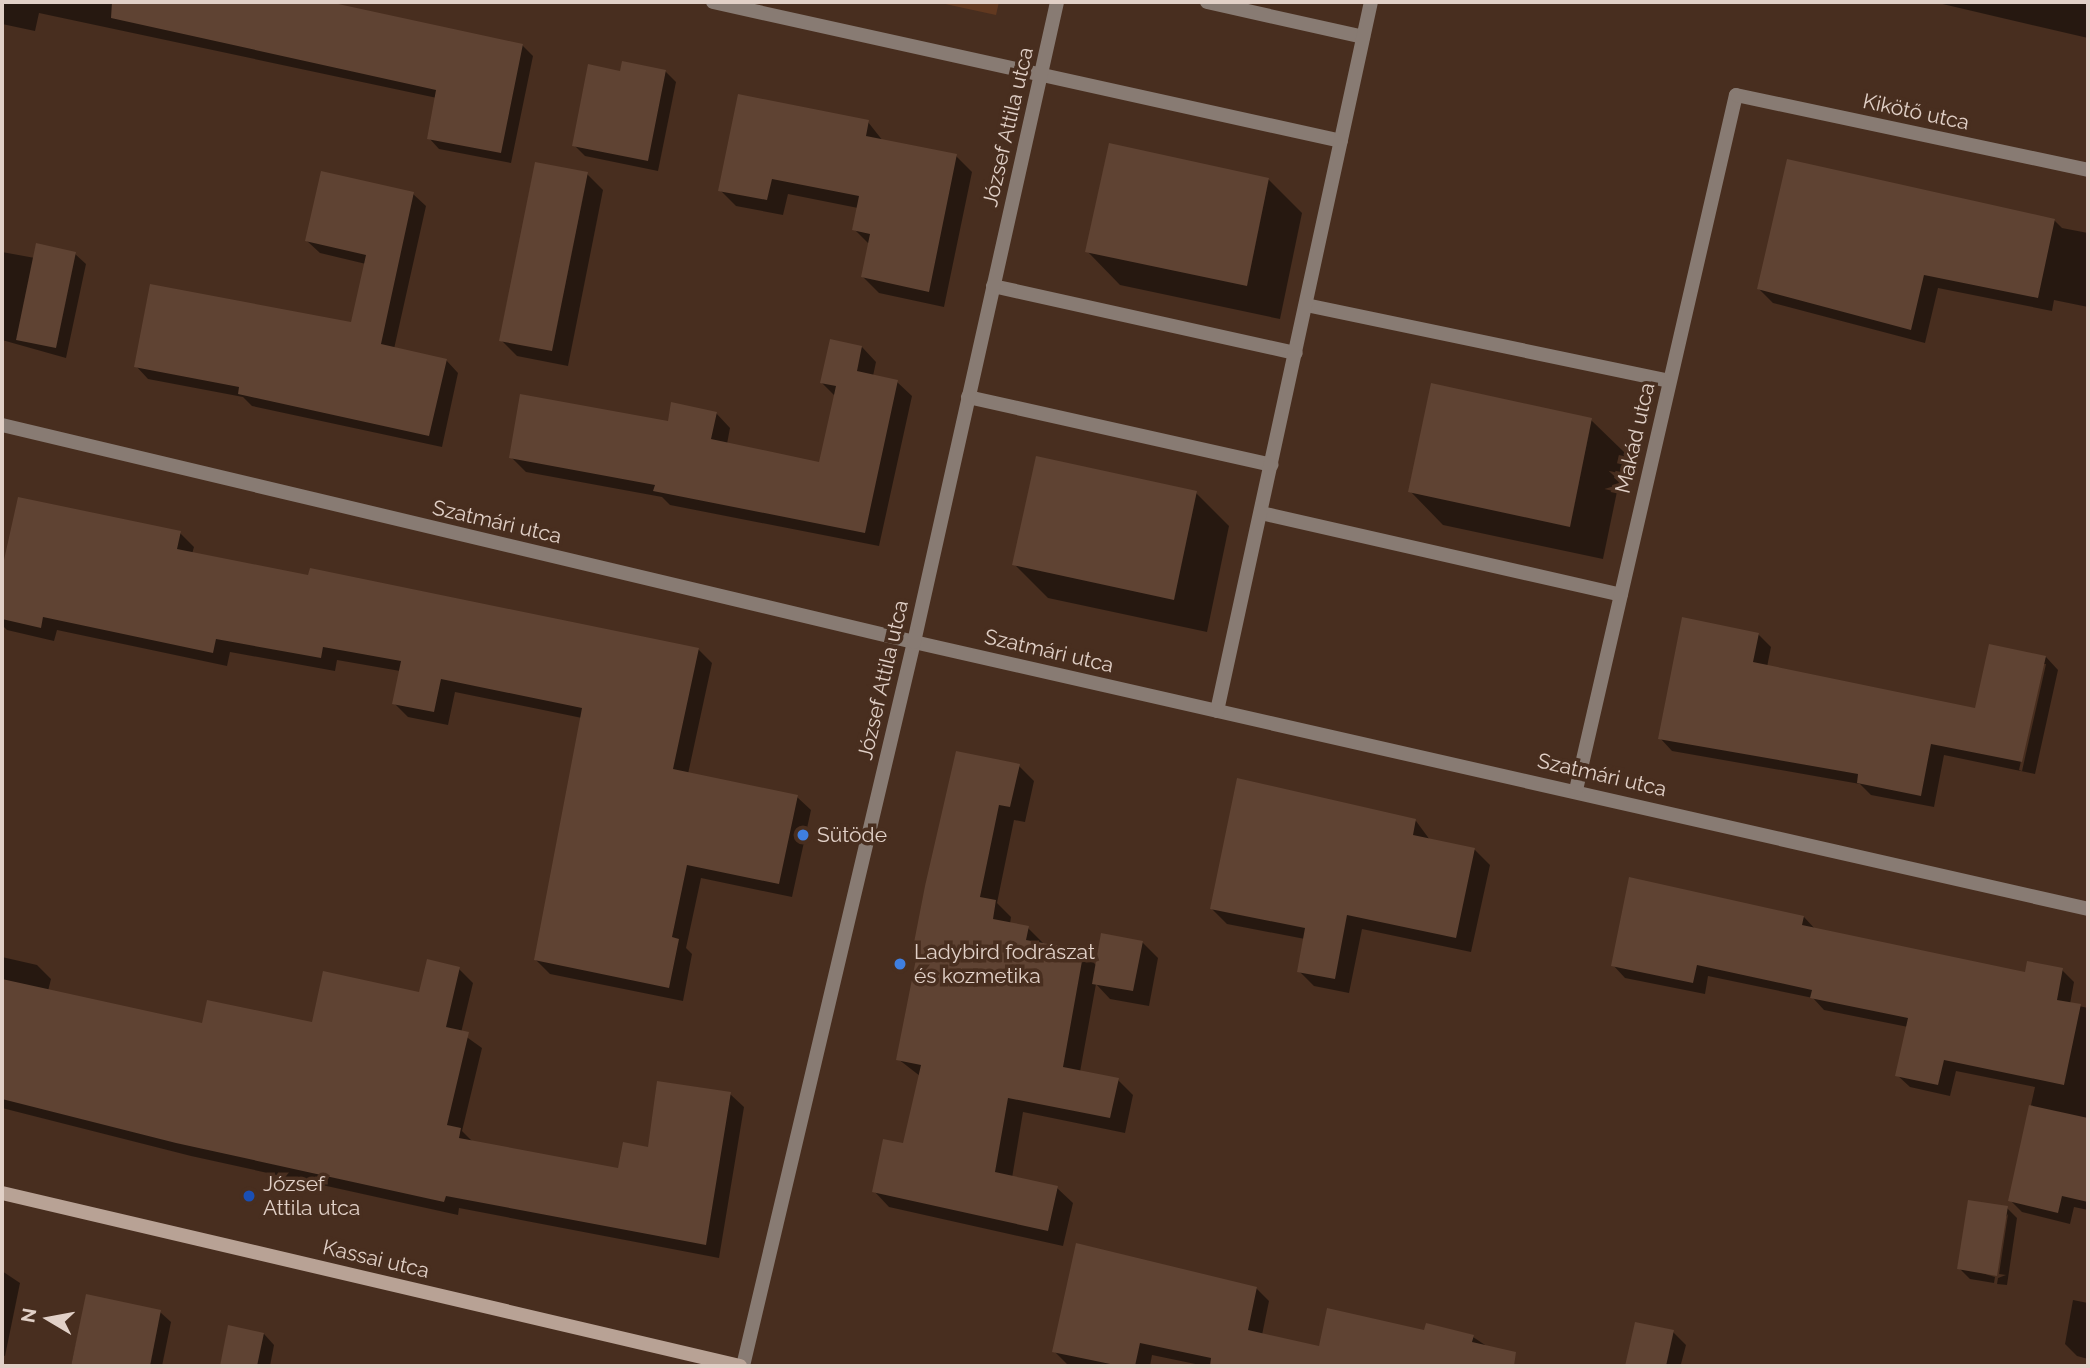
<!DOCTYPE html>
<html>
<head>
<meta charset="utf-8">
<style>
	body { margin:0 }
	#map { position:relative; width:2090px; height:1368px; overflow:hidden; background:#482e1f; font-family:Raleway,sans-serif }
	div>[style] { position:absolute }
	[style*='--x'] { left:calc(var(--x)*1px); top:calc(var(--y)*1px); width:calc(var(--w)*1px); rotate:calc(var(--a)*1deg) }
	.green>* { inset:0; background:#623920 }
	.shadow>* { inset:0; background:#0007 }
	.building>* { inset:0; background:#5f4333 }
	.street>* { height:14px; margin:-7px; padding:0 7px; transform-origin:7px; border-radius:7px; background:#887b73 }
	.secondary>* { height:14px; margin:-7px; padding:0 7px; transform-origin:7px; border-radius:7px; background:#b8a295 }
	.dots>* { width:19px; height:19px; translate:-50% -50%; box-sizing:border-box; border:4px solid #482e1f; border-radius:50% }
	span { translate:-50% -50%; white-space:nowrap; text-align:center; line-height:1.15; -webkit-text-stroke:7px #482e1f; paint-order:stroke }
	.street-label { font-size:21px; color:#e1d0c7 }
	.poi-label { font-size:21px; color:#e1d0c7 }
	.left { translate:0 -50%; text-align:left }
	.frame { position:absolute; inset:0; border:4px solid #e1d0c7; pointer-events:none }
	.north { position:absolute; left:14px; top:1284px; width:70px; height:70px; -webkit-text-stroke:5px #482e1f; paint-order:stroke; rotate:280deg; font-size:19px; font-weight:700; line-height:28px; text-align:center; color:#e1d0c7 }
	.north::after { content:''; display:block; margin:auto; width:24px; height:32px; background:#e1d0c7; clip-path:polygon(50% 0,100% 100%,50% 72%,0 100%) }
</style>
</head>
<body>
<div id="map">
	<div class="green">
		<i style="clip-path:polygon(936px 2px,999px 2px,996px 15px)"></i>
	</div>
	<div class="shadow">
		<i style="clip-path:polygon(2px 2px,321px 2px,522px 45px,533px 56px,511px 163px,439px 149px,429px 138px,437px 98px,39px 13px,35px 31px,2px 24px)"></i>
		<i style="clip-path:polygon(1934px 2px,2088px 2px,2088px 38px)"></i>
		<i style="clip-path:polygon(665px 71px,676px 82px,658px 171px,585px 156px,574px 145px,621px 73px)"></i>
		<i style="clip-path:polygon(868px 122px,883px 141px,956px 156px,972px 172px,944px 307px,879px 293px,863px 277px,870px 245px,854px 229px,858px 208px,788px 194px,783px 215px,736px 206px,720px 190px)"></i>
		<i style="clip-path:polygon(587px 174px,603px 190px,568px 366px,517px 356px,501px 340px)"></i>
		<i style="clip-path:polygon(1268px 179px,1302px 213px,1280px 319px,1120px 285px,1087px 251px)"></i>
		<i style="clip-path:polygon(413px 194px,426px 206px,394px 349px,446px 360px,458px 373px,442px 447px,252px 406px,243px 397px,148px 379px,136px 366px,353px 324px,366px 264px,320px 253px,307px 241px)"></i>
		<i style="clip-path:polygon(2054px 220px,2062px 228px,2088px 233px,2088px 307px,2054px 300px,2052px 311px,1938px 288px,1925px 343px,1773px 303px,1759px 289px)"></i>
		<i style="clip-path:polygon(2px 252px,35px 258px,75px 254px,86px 264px,66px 358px,2px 340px)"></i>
		<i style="clip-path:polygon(862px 347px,876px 362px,873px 376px,897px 382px,912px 396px,879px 546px,670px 505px,662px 497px,526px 472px,511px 457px,716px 413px,730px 428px,727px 444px,820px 464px,835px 396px,822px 383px)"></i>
		<i style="clip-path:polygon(1591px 420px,1625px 453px,1603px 559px,1443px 525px,1410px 491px)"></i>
		<i style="clip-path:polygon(1196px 493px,1229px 526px,1207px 632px,1048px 598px,1014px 564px)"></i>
		<i style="clip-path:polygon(19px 499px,180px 533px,194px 547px,192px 554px,698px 649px,712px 663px,688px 774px,797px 797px,811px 810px,792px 897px,701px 878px,686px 948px,692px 954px,683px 1001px,550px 974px,536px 960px,582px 718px,455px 692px,448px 725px,408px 717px,394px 703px,400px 671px,337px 660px,335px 671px,230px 652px,227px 666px,57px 630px,54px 641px,7px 630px,2px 625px,2px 577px)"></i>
		<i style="clip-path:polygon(evenodd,1758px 634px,1771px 647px,1767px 667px,1977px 710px,2046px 657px,2058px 670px,2035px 774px,1944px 755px,1934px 807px,1871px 795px,1860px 784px,1672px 751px,1660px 738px,1758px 634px,2043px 664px,2046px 664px,2022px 771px,2019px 770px,2043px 664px)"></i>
		<i style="clip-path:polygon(1019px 766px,1034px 781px,1025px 822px,1014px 820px,997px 903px,1011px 917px,1010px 924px,1028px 928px,1043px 943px,1083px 952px,1097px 966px,1142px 942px,1158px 958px,1149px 1006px,1110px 999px,1096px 984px,1080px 1072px,1118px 1080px,1133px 1095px,1125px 1133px,1023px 1112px,1012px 1178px,1057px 1188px,1073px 1203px,1063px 1246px,889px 1207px,874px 1191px,904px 1145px,920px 1076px,898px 1059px,918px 957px,914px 953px)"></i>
		<i style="clip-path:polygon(1416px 821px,1430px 840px,1475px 850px,1490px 865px,1471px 952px,1362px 929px,1349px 993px,1314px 986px,1299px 971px,1305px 939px,1227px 924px,1212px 909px)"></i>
		<i style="clip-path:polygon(1804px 917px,1816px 930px,2026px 974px,2062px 970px,2074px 982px,2070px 1004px,2088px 1008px,2088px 1210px,2074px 1207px,2070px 1224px,2022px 1212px,2010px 1200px,2035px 1087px,1956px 1071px,1950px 1096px,1910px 1087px,1897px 1075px,1908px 1027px,1824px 1010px,1813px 998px,1708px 976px,1705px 994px,1625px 978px,1613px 965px)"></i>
		<i style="clip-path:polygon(2px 957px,37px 965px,51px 979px,48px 991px,203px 1025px,313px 1024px,421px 994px,459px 969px,473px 983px,461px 1033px,482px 1048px,462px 1131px,473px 1142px,619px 1170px,730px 1094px,744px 1107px,719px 1258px,459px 1208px,458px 1215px,191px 1156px,2px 1108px)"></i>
		<i style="clip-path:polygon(2007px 1208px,2017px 1218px,2007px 1285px,1997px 1284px,1998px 1278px,2006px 1275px,1999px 1274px,2008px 1214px,1969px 1269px,1995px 1277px,1994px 1283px,1970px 1279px,1959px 1268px)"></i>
		<i style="clip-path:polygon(2px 1271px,20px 1283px,5px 1356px,2px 1355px)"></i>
		<i style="clip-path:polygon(1256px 1288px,1269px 1301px,1262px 1335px,1320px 1348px,1425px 1333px,1473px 1337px,1508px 1360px,1507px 1366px,1205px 1366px,1152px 1355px,1150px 1366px,1078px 1366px,1067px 1364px,1054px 1351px)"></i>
		<i style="clip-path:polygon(87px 1296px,160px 1312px,171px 1322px,162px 1366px,71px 1366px)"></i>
		<i style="clip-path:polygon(2073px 1300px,2088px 1303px,2088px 1359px,2077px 1356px,2065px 1344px)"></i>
		<i style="clip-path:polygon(1636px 1324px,1673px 1332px,1686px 1345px,1681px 1364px,1691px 1366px,1627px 1366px)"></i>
		<i style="clip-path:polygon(229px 1327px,264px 1334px,274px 1345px,270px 1366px,221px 1366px)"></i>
	</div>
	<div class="building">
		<i style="clip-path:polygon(112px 2px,329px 2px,523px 44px,501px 153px,427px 139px,436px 90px,111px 18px)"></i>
		<i style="clip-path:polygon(622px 61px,666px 70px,648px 161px,572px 146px,588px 64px,620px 71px)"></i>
		<i style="clip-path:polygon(738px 94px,869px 120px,866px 136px,957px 154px,929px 292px,861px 277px,870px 234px,852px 230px,859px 196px,772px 179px,767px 200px,718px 191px)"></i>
		<i style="clip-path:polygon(1109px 143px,1269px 178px,1247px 286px,1085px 252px)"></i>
		<i style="clip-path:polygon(1787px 159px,2055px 219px,2038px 298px,1924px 275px,1911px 330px,1757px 289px)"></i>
		<i style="clip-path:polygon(535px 162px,588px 172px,552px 351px,499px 341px)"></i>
		<i style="clip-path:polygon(321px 171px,414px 192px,381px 344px,447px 359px,429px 436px,238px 394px,239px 387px,134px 367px,150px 284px,351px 322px,366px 255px,305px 241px)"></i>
		<i style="clip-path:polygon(36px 243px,76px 252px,56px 348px,16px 340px)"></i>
		<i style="clip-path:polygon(830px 339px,862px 346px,857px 371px,898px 380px,865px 533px,653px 491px,655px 485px,509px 458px,520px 394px,668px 421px,671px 402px,717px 412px,711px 439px,819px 462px,836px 386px,820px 383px)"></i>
		<i style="clip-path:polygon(1431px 383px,1592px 418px,1570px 527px,1408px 492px)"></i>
		<i style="clip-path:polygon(1036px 456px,1197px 491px,1174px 600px,1012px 565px)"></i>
		<i style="clip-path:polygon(18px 497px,181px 531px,177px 549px,308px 575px,310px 568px,699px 648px,673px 769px,798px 795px,779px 884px,687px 865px,672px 937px,679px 939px,669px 988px,534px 960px,582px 708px,441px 679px,434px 712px,392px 704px,401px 661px,323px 647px,321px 658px,216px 639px,213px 653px,43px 617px,41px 628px,2px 619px,2px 569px)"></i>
		<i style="clip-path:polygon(1682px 617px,1759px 633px,1753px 662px,1975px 708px,1989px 644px,2046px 656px,2022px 762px,1931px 744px,1921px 796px,1857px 783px,1858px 774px,1658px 739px)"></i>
		<i style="clip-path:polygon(956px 751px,1020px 764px,1010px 807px,999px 805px,980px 897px,996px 900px,993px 919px,1029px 926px,1026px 940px,1084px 950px,1063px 1067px,1119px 1078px,1110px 1118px,1008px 1098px,995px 1172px,1058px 1186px,1048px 1231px,872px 1192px,883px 1139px,903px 1143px,921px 1065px,896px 1060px,917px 954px,912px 953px,925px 886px)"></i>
		<i style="clip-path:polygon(1237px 778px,1416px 819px,1413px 835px,1475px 848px,1456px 938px,1347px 915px,1335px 979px,1297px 972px,1305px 928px,1210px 909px)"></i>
		<i style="clip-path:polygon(1629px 877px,1804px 916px,1802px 925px,2025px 972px,2027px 961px,2063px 968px,2057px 1000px,2081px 1004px,2064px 1085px,1944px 1060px,1938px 1085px,1895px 1076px,1908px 1018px,1810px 998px,1812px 990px,1697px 965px,1693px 983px,1611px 966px)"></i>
		<i style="clip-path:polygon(1101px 933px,1143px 941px,1133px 991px,1092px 984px)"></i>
		<i style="clip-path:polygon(427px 959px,460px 967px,446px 1027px,469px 1032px,447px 1125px,461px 1128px,459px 1138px,618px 1168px,623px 1142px,648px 1147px,657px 1081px,731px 1092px,706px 1245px,446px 1196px,444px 1202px,176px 1143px,2px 1099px,2px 979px,202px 1023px,207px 1000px,312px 1022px,323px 971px,419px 992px)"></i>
		<i style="clip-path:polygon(2029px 1105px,2088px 1118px,2088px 1202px,2062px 1196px,2058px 1213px,2008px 1201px)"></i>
		<i style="clip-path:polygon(1968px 1200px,2008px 1206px,1997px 1276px,1957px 1269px)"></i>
		<i style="clip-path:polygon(1076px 1243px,1257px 1287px,1248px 1330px,1319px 1346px,1327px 1308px,1424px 1330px,1426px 1323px,1474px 1335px,1472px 1342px,1516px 1352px,1514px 1366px,1210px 1366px,1211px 1358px,1140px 1343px,1135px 1366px,1120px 1366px,1052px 1352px)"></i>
		<i style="clip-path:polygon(86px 1294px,161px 1310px,150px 1366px,71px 1366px)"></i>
		<i style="clip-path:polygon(1635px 1322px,1674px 1330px,1666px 1366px,1625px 1366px)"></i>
		<i style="clip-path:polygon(228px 1325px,264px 1333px,257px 1366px,220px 1366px)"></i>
	</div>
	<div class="street">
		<i style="--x:713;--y:2;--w:643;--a:12.48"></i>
		<i style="--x:1207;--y:2;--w:160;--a:12.6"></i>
		<i style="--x:993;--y:286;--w:310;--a:12.5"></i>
		<i style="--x:1306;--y:305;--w:371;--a:11.8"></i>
		<i style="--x:968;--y:397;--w:311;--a:12.6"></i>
		<i style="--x:2;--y:425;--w:937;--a:13.38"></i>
		<i style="--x:914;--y:642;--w:1204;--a:12.81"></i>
		<i style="--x:1261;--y:513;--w:369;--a:12.8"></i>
		<i style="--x:1217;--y:711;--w:726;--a:-77.75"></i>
		<i style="--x:1576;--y:790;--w:713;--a:-77.04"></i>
		<i style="--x:1736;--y:95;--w:360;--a:12"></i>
		<i style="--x:743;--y:1366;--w:744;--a:-76.71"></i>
		<i style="--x:914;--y:642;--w:656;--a:-77.4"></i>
	</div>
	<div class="secondary">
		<i style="--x:2;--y:1193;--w:758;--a:13.19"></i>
	</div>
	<div class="dots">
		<i style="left:803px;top:835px;background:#3f7fe0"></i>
		<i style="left:900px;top:964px;background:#3f7fe0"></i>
		<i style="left:249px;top:1196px;background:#1a4fb4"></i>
	</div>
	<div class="street-label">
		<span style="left:1916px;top:112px;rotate:12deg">Kikötő utca</span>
		<span style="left:1008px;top:127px;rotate:-77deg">József Attila utca</span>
		<span style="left:1635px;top:438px;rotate:-77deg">Makád utca</span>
		<span style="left:497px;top:522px;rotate:13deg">Szatmári utca</span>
		<span style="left:1049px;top:651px;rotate:13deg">Szatmári utca</span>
		<span style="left:883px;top:680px;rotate:-77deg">József Attila utca</span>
		<span style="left:1602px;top:775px;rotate:13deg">Szatmári utca</span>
		<span style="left:376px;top:1259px;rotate:13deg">Kassai utca</span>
	</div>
	<div class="poi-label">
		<span class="left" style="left:817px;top:835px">Sütöde</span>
		<span class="left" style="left:914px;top:964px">Ladybird fodrászat<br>és kozmetika</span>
		<span class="left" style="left:263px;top:1196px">József<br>Attila utca</span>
	</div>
	<div class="frame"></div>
	<div class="north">N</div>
</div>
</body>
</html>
